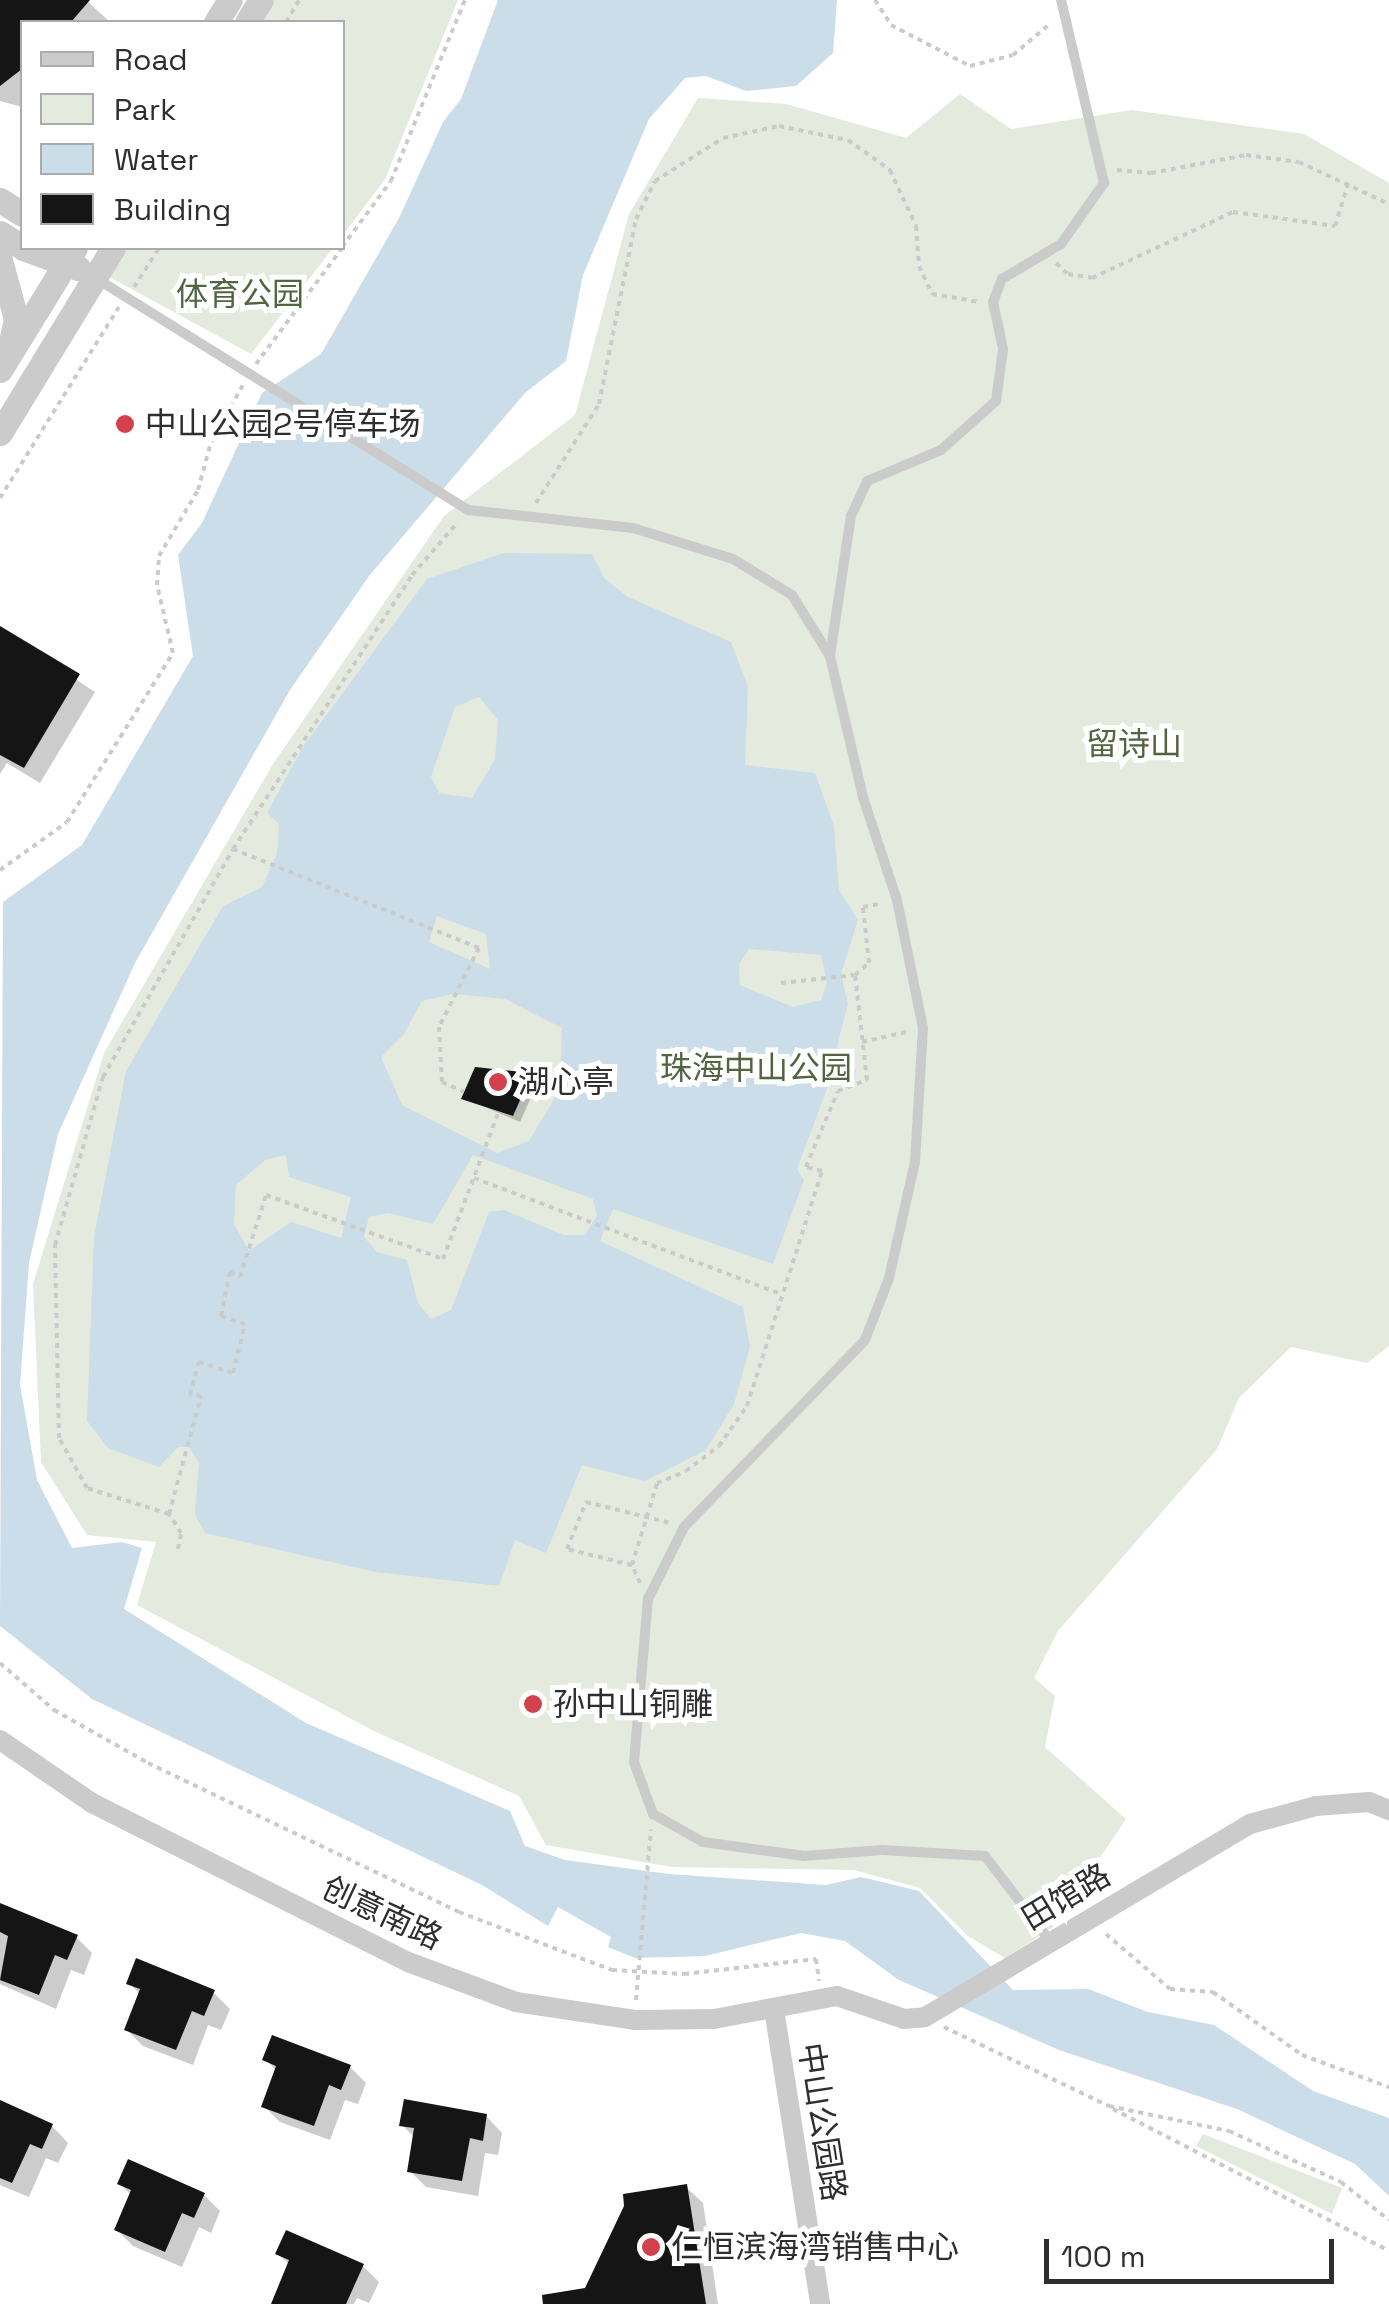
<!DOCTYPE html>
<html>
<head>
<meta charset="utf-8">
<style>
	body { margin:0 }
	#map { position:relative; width:1389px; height:2304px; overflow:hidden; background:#fff; font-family:"Space Grotesk","Noto Sans SC",sans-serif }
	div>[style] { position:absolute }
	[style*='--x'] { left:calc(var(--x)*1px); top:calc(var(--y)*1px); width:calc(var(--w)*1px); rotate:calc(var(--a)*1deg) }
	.green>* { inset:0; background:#e4eadd }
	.water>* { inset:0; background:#cbdde8 }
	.shadow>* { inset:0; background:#0003 }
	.building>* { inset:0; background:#151515 }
	.path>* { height:4px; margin-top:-2px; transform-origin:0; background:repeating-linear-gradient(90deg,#cbcbcb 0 5px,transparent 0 10px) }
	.service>* { height:10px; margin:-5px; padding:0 5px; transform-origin:5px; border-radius:5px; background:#cbcbcb }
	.minor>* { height:20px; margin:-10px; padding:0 10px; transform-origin:10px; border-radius:10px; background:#cbcbcb }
	.tertiary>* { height:25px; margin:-12.5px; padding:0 12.5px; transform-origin:12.5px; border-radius:12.5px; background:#cbcbcb }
	.dots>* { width:28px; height:28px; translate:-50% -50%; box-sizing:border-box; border:5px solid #fff; border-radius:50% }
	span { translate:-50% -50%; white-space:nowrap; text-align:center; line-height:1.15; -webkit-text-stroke:10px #fff; paint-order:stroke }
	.park-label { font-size:32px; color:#516540 }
	.poi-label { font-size:32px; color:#2e2e2e }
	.left { translate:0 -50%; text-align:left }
	.street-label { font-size:32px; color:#2e2e2e }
	.legend { position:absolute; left:20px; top:20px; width:325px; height:230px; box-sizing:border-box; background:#fff; border:2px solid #ababab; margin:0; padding:12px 18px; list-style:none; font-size:30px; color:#2e2e2e }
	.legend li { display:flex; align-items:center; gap:20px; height:50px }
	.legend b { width:50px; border:2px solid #ababab }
	.scale { position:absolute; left:1044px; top:2239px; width:290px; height:45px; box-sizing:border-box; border:5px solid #2e2e2e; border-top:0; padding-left:12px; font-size:30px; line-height:35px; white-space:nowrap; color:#2e2e2e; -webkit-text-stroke:8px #fff; paint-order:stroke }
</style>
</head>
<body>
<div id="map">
	<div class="green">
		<i style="clip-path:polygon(271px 0,458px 0,385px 179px,343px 235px,342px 22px,257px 22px)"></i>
		<i style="clip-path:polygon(960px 94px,1011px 129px,1132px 110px,1304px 134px,1389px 183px,1389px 1346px,1367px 1363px,1291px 1347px,1239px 1398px,1217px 1449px,1058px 1631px,1034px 1678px,1055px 1696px,1045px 1747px,1126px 1819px,1053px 1927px,1005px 1958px,968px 1936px,920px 1888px,854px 1870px,672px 1867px,546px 1845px,519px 1796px,376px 1732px,137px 1605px,156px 1542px,87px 1535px,41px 1462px,33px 1284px,104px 1053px,273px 764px,444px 516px,575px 415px,629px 214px,698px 98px,786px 104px,906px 138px)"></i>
		<i style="clip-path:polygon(120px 248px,333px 248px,251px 354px,104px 274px)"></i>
		<i style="clip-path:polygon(1203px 2134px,1342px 2188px,1332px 2214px,1196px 2146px)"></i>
	</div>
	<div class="water">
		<i style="clip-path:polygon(498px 0,837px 0,833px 53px,796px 86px,746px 91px,706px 76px,685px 78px,649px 119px,583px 275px,566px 361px,525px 393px,369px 576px,290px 690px,135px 963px,58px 1134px,29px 1263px,20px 1385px,37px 1480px,72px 1548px,122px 1542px,142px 1548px,124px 1609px,306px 1723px,510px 1811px,525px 1846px,565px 1860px,669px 1874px,826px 1885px,861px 1877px,919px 1891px,1013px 1990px,1088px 1989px,1148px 2012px,1214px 2025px,1313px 2091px,1389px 2118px,1389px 2196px,1355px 2164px,1237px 2109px,1059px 2050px,899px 1980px,845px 1941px,801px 1933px,705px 1956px,635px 1958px,608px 1947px,611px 1937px,558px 1907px,548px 1926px,482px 1885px,92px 1699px,0 1626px,3px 902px,82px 845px,193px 656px,178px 555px,202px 523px,262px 393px,321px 354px,399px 218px,443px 122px,461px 99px)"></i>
		<i style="clip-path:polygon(evenodd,504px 553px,592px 554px,604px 578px,628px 597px,731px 642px,748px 687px,745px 765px,815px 773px,834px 826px,839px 890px,858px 920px,841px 974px,848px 1004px,837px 1046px,844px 1065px,856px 1070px,855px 1081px,829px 1083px,797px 1169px,804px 1180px,773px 1264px,613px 1209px,600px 1241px,743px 1307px,750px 1347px,734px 1404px,706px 1450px,645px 1481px,582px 1465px,546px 1553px,515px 1540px,499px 1586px,376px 1572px,205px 1533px,195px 1514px,199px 1463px,189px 1447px,178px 1447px,159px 1467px,108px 1448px,87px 1421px,94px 1237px,126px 1071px,223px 906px,262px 887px,277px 854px,279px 824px,267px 813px,302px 748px,427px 579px,504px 553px,479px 697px,498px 720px,495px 759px,472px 798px,439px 793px,431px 777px,455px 707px,479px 697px,504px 553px,437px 916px,486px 934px,490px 969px,429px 942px,437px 916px,504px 553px,749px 949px,821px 955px,827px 983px,821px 1000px,793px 1007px,740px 985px,739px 965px,749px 949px,504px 553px,453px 994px,505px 999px,562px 1028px,560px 1089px,529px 1141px,497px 1153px,402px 1105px,381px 1057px,404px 1034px,422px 1001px,453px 994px,504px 553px,286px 1155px,289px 1177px,351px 1197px,341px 1238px,291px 1222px,249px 1251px,234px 1224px,236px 1185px,265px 1160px,286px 1155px,504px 553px,473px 1155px,593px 1199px,597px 1216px,585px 1235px,564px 1235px,504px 1210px,489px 1212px,451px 1310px,431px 1319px,418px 1303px,407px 1260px,377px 1252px,364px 1237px,369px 1217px,388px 1213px,433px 1224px,473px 1155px)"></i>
	</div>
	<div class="shadow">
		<i style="clip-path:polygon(0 0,86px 0,110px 22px,22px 22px,22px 107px,0 101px)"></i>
		<i style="clip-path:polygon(0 629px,95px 692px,40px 783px,7px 763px,0 774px)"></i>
		<i style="clip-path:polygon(531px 1075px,538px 1082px,520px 1122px,464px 1098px)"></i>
		<i style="clip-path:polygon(0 1908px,76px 1937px,92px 1953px,84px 1975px,71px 1970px,56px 2009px,0 1984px)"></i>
		<i style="clip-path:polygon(129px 1983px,214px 1993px,230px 2009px,221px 2030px,208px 2025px,193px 2065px,143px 2046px,127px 2030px,141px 1995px)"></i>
		<i style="clip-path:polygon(265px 2059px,350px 2067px,366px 2083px,358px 2104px,345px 2100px,330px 2140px,280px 2122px,264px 2106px,277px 2071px)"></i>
		<i style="clip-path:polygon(0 2103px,52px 2126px,68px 2143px,58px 2163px,46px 2158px,29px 2197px,0 2185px)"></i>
		<i style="clip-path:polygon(486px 2116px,502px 2133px,498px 2155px,485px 2153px,478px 2196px,426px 2187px,410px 2171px,415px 2138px,402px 2125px)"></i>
		<i style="clip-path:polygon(129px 2163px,204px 2195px,220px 2211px,211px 2233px,199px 2227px,182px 2267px,133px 2246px,117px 2230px,131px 2195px,120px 2184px)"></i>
		<i style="clip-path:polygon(686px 2187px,703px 2203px,718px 2304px,543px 2304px,542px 2298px,587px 2291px,627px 2207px)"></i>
		<i style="clip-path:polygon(278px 2254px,363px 2266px,379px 2282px,369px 2303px,357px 2298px,354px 2304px,279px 2304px,290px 2265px)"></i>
	</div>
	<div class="building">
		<i style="clip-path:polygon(0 0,90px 0,71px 22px,22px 22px,22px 69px,0 86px)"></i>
		<i style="clip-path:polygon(0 626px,80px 674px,24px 768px,0 755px)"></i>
		<i style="clip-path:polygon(475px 1067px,532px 1073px,513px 1116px,461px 1099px)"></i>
		<i style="clip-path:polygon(0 1903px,78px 1935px,67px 1960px,55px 1955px,39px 1995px,0 1980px,8px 1936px,0 1932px)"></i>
		<i style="clip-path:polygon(136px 1958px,215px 1990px,204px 2016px,192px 2011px,176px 2050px,124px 2030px,140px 1989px,126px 1984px)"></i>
		<i style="clip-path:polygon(272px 2035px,351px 2065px,341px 2090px,329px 2085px,314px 2126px,261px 2107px,276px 2066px,262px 2060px)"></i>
		<i style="clip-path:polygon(404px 2099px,487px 2114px,483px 2141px,470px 2138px,462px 2181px,407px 2172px,414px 2128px,399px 2126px)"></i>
		<i style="clip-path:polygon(0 2100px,53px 2124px,42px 2149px,30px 2144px,12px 2183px,0 2178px)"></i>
		<i style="clip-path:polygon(128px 2159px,205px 2193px,194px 2218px,182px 2213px,165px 2252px,114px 2230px,131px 2190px,117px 2184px)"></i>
		<i style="clip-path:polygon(687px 2184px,706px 2304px,543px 2304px,542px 2295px,585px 2288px,624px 2206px,623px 2194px)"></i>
		<i style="clip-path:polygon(286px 2230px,364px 2264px,346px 2304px,271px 2304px,289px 2260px,275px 2254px)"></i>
	</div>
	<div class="path">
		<i style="--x:875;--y:0;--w:30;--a:57"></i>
		<i style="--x:891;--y:25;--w:89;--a:27.4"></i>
		<i style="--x:970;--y:66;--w:44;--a:-14.3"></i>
		<i style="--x:1013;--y:55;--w:50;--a:-40.1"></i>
		<i style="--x:286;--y:22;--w:26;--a:-59"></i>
		<i style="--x:1117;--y:170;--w:34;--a:5"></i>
		<i style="--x:1151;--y:173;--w:97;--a:-10.7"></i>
		<i style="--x:1246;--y:155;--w:53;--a:7.5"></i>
		<i style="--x:1299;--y:162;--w:99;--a:25"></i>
		<i style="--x:342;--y:247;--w:82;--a:-53.4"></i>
		<i style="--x:391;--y:181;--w:196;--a:-67.8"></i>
		<i style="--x:1056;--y:263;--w:16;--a:43"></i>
		<i style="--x:1068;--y:274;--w:24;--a:9"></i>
		<i style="--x:1092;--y:278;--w:156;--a:-25.1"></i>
		<i style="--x:1233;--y:212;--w:103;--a:7.8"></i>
		<i style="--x:1335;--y:226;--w:44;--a:-72.8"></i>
		<i style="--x:134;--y:287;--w:46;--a:-57.3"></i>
		<i style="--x:256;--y:364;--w:144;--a:-53.4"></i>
		<i style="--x:0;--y:498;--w:225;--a:-58.1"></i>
		<i style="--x:536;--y:503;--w:117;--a:-57.5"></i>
		<i style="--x:599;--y:404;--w:189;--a:-78.7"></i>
		<i style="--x:636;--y:219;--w:42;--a:-63.4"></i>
		<i style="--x:655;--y:181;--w:80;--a:-32.3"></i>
		<i style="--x:723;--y:138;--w:57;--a:-12.1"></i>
		<i style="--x:779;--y:126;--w:70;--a:11.5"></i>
		<i style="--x:848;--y:140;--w:52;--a:35.5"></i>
		<i style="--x:890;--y:170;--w:62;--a:65.1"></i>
		<i style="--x:916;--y:226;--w:40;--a:85.7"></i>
		<i style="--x:919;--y:266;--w:31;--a:65"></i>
		<i style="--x:932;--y:294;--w:48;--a:9.7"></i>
		<i style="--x:233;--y:849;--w:265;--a:21.9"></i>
		<i style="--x:479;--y:948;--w:89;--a:116.9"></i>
		<i style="--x:439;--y:1027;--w:55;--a:86.9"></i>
		<i style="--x:442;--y:1082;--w:24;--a:24"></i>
		<i style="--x:0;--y:870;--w:82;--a:-35.6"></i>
		<i style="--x:67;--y:822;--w:199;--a:-57.9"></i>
		<i style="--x:173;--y:653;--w:70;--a:-103.2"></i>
		<i style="--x:157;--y:585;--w:29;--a:-86"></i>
		<i style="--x:159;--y:556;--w:77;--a:-59.4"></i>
		<i style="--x:198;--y:490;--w:50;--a:-74.8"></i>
		<i style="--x:211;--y:442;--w:65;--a:-60.7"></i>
		<i style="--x:781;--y:983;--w:74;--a:-6.2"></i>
		<i style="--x:862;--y:1042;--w:50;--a:-12.7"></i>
		<i style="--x:474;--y:1178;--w:325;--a:20.7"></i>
		<i style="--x:169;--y:1514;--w:86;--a:-162.4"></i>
		<i style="--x:87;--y:1488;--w:57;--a:-119.2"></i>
		<i style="--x:59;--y:1438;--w:193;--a:-91.2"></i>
		<i style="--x:55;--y:1245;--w:175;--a:-74.1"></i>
		<i style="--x:103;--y:1077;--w:262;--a:-60.3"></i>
		<i style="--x:233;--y:849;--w:327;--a:-56.8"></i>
		<i style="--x:412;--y:575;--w:70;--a:-49"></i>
		<i style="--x:178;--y:1549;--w:16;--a:-79"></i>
		<i style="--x:181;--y:1533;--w:22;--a:-122"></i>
		<i style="--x:169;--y:1514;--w:122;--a:-74.8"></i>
		<i style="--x:201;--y:1396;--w:11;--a:-175"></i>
		<i style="--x:190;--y:1395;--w:34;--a:-75"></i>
		<i style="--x:199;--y:1362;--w:36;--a:18"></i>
		<i style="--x:233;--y:1373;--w:50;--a:-76.2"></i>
		<i style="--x:245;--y:1324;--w:25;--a:-162"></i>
		<i style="--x:221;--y:1316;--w:45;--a:-78.4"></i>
		<i style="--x:230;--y:1272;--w:11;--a:27"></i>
		<i style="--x:240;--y:1277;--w:86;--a:-72.4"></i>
		<i style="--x:266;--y:1195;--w:188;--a:19.9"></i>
		<i style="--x:443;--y:1259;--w:158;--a:-69.3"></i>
		<i style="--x:632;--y:1565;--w:67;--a:-166.2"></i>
		<i style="--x:567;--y:1549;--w:51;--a:-68"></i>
		<i style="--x:586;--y:1502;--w:87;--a:14"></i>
		<i style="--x:640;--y:1583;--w:20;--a:-114"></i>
		<i style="--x:632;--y:1565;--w:86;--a:-73"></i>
		<i style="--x:657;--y:1483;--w:31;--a:-22"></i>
		<i style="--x:686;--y:1471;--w:41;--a:-37.1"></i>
		<i style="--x:719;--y:1446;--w:49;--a:-55"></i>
		<i style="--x:747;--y:1406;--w:247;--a:-72.3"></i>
		<i style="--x:822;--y:1171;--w:16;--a:-166"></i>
		<i style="--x:806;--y:1167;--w:82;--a:-67.2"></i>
		<i style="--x:838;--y:1091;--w:31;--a:-21"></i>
		<i style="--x:867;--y:1080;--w:106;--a:-96.5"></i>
		<i style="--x:855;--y:975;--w:18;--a:-41"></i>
		<i style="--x:869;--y:963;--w:56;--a:-96.1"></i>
		<i style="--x:863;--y:907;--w:20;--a:-11"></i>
		<i style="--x:0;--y:1663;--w:72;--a:41"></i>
		<i style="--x:54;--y:1710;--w:108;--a:29.4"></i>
		<i style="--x:148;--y:1763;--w:345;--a:25.6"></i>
		<i style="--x:459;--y:1912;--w:164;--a:20.8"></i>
		<i style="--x:612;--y:1970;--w:72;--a:3.2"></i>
		<i style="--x:684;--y:1974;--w:133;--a:-6.5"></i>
		<i style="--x:816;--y:1959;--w:22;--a:82"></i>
		<i style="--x:1106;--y:1934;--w:84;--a:40.7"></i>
		<i style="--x:1170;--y:1989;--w:43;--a:4"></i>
		<i style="--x:1213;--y:1992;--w:109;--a:35.3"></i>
		<i style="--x:1302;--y:2055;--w:93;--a:20.2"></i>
		<i style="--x:636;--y:2000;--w:171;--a:-85"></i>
		<i style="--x:944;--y:2027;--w:183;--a:25.6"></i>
		<i style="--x:1109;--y:2106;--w:123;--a:11.8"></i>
		<i style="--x:1229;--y:2131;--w:123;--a:24.5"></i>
		<i style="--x:1341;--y:2182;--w:61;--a:38.4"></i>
		<i style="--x:1113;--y:2109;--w:310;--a:27.2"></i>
	</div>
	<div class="service">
		<i style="--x:97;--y:279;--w:437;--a:31.9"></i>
		<i style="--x:468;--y:510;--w:166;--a:6.2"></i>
		<i style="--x:633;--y:528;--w:105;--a:17.2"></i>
		<i style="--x:733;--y:559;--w:69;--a:31.4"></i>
		<i style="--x:792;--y:595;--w:72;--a:58.1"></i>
		<i style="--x:1050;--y:1941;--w:107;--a:-127.4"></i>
		<i style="--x:985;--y:1856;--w:103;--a:-176.7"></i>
		<i style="--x:882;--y:1850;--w:78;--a:175.6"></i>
		<i style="--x:804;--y:1856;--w:102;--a:-172.1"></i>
		<i style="--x:703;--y:1842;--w:57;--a:-150.8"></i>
		<i style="--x:653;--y:1814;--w:55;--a:-110.1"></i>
		<i style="--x:634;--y:1762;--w:164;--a:-85.1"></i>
		<i style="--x:648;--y:1599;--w:80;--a:-63.4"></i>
		<i style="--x:684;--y:1527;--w:260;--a:-45.9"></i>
		<i style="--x:865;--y:1340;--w:66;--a:-68.8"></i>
		<i style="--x:889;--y:1278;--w:119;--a:-77.4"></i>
		<i style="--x:915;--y:1162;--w:134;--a:-86.6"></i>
		<i style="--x:923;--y:1028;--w:131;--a:-101.5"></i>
		<i style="--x:897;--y:900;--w:108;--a:-108.3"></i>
		<i style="--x:863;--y:797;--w:145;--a:-103.2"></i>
		<i style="--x:830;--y:656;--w:142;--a:-81.5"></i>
		<i style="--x:851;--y:516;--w:38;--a:-65"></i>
		<i style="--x:867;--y:481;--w:80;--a:-22.7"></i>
		<i style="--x:941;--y:450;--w:74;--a:-41.7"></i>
		<i style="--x:996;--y:401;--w:52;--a:-82.3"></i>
		<i style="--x:1003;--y:349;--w:48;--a:-102"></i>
		<i style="--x:993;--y:302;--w:25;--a:-69"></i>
		<i style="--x:1002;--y:279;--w:69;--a:-30.7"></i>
		<i style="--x:1061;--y:244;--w:75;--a:-54.8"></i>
		<i style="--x:1104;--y:183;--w:188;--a:-103.2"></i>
	</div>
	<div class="minor">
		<i style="--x:0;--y:1740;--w:112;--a:34.4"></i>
		<i style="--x:92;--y:1803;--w:354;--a:26.7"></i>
		<i style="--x:408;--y:1962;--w:115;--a:20.3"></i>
		<i style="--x:516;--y:2002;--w:120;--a:8.6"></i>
		<i style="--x:635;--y:2020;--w:79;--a:-0.7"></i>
		<i style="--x:714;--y:2019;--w:125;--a:-10.6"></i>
		<i style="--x:837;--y:1996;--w:71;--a:18.9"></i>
		<i style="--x:904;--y:2019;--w:21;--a:-5"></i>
		<i style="--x:925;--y:2017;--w:378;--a:-30.7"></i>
		<i style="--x:1250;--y:1824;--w:68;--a:-15.3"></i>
		<i style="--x:1316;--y:1806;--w:53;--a:-4.3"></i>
		<i style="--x:1369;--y:1802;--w:22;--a:22"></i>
		<i style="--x:774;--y:2009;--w:299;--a:81.1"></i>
	</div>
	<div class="tertiary">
		<i style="--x:216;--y:22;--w:26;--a:-58"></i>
		<i style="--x:247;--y:22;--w:26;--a:-58"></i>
		<i style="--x:0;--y:200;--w:26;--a:32"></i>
		<i style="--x:0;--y:233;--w:26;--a:32"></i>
		<i style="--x:23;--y:248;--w:59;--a:20"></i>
		<i style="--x:0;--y:260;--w:61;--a:74.8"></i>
		<i style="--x:16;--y:319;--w:25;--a:102"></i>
		<i style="--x:0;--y:370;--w:143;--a:-58.4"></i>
		<i style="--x:0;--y:433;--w:217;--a:-58.6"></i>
	</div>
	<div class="dots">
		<i style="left:125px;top:424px;background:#d3414d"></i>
		<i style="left:498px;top:1082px;background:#d3414d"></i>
		<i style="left:533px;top:1704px;background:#d3414d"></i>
		<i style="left:651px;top:2247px;background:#d3414d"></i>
	</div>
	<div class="park-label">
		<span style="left:240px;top:294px">体育公园</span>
		<span style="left:1134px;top:744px">留诗山</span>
		<span style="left:756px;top:1068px">珠海中山公园</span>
	</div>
	<div class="poi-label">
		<span class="left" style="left:145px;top:424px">中山公园2号停车场</span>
		<span class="left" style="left:518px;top:1082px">湖心亭</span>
		<span class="left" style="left:553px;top:1704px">孙中山铜雕</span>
		<span class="left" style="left:671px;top:2247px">仁恒滨海湾销售中心</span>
	</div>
	<div class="street-label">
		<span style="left:1066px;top:1897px;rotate:-31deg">田馆路</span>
		<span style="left:382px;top:1913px;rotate:25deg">创意南路</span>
		<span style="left:822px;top:2122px;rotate:81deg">中山公园路</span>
	</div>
	<ul class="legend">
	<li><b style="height:12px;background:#cbcbcb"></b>Road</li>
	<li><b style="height:28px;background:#e4eadd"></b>Park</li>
	<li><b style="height:28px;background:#cbdde8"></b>Water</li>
	<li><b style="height:28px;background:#151515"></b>Building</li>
	</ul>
	<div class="scale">100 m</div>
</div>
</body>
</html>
